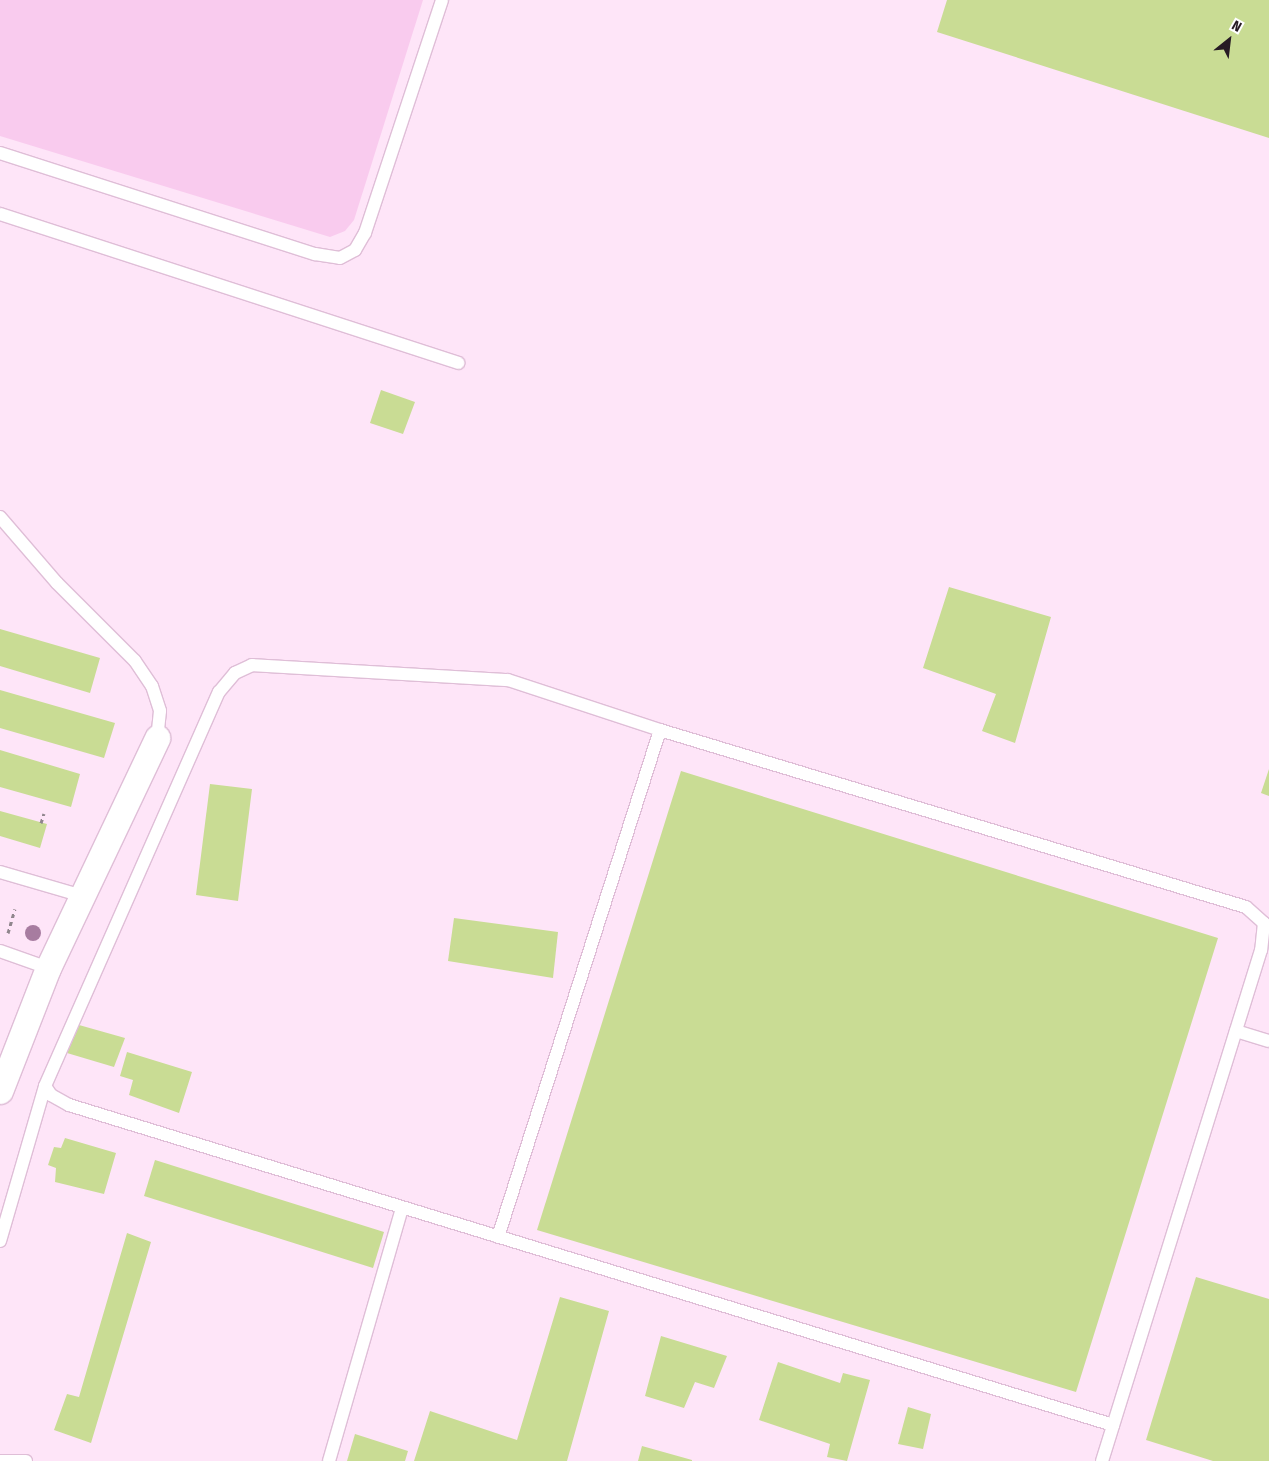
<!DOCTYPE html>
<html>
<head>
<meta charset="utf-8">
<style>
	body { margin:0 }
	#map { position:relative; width:1269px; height:1461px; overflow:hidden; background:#fef7fc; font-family:"Fira Sans Condensed",sans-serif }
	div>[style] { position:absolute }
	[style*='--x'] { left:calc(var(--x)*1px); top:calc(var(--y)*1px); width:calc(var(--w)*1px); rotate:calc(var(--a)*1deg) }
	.built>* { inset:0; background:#fee5f8 }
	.green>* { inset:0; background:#f9cbee }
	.building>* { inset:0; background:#c9dc94 }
	.path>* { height:3px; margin-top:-1.5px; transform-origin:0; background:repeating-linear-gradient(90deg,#90868d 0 4px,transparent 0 8px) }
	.roads { filter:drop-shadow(1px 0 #dfbed7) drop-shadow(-1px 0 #dfbed7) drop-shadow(0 1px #dfbed7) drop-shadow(0 -1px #dfbed7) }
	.lane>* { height:12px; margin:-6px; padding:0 6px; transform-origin:6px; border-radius:6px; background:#fff }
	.street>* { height:25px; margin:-12.5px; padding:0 12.5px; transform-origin:12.5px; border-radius:12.5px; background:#fff }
	.trees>* { width:16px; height:16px; margin:-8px; border-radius:50%; background:#a77ca0 }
	span { translate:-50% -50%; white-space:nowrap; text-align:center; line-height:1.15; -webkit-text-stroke:5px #fff; paint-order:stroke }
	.north { position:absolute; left:1204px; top:15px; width:50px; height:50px; -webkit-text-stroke:4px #fff; paint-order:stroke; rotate:29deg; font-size:14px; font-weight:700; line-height:20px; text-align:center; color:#271b24 }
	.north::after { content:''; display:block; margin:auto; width:18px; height:22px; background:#271b24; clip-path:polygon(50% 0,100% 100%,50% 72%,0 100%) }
</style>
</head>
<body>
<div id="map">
	<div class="built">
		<i style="clip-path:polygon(0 0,1269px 0,1269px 1461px,0 1461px)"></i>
	</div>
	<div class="green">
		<i style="clip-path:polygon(0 0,423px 0,354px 220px,345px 231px,330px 237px,0 136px)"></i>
	</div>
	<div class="building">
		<i style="clip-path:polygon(947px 0,1269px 0,1269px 138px,937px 32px)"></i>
		<i style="clip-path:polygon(381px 390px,415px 402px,403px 434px,370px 423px)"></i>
		<i style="clip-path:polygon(949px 587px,1051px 617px,1015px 743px,982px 731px,996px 694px,923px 668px)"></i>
		<i style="clip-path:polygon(0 629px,100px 658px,90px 693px,0 666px)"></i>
		<i style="clip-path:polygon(0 690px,115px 723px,104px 758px,0 728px)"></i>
		<i style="clip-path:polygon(0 750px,80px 774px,71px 807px,0 787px)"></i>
		<i style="clip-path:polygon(1269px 769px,1269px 796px,1261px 793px)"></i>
		<i style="clip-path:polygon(681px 771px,1218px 938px,1076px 1392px,537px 1230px)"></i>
		<i style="clip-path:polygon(210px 784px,252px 789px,238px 901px,196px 895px)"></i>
		<i style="clip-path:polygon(0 811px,47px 824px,40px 848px,0 836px)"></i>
		<i style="clip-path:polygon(454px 918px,558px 932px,553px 978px,448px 961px)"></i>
		<i style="clip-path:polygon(79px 1025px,125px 1038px,114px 1067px,67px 1053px)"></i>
		<i style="clip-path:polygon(127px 1052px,192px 1072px,179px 1113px,129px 1095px,133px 1080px,120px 1076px)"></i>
		<i style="clip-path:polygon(65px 1138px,116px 1153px,104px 1194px,55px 1182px,56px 1168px,48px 1165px,54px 1147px,61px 1148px)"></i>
		<i style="clip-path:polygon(155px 1160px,384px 1232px,373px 1268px,144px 1196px)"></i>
		<i style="clip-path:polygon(127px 1233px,151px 1242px,91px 1443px,54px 1430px,67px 1394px,79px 1397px)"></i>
		<i style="clip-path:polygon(1196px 1277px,1269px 1299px,1269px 1461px,1213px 1461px,1146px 1440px)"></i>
		<i style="clip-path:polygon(560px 1297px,609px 1311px,567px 1461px,414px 1461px,430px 1411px,517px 1440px)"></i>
		<i style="clip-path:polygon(661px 1336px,727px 1356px,714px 1388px,695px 1382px,684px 1408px,645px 1396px)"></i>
		<i style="clip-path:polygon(778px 1362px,840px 1383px,843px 1373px,870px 1380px,847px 1461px,827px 1457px,830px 1444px,759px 1420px)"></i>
		<i style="clip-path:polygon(908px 1407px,931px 1414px,923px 1449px,898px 1444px)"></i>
		<i style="clip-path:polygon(355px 1434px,408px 1451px,405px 1461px,347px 1461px)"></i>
		<i style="clip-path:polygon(642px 1446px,692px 1460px,692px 1461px,638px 1461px)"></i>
	</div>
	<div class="path">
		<i style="--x:41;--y:823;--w:10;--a:-73"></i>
		<i style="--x:8;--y:933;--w:25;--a:-74"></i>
	</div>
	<div class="roads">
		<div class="lane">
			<i style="--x:0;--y:153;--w:331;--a:17.8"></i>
			<i style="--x:315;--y:254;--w:25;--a:9"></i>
			<i style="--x:340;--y:258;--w:17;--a:-28"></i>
			<i style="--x:355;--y:250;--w:20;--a:-60"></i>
			<i style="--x:365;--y:233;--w:245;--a:-71.7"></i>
			<i style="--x:0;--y:214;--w:482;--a:18"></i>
			<i style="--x:0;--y:517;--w:87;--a:49.2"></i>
			<i style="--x:57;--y:583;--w:110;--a:45"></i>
			<i style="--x:135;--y:661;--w:30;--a:56"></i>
			<i style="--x:152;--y:686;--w:26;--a:72"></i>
			<i style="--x:160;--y:711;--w:27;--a:96"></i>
			<i style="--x:0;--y:872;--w:85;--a:16.3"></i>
			<i style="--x:0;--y:951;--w:51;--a:19.5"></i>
			<i style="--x:1236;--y:1031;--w:34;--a:17"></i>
			<i style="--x:45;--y:1086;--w:11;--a:56"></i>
			<i style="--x:51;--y:1095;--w:21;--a:29"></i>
			<i style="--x:69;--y:1105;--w:1092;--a:17.04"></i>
			<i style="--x:498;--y:1237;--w:532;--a:-72.28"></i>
			<i style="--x:0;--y:1241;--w:161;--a:-73.8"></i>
			<i style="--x:45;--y:1086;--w:431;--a:-66.2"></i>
			<i style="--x:219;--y:692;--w:25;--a:-50"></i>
			<i style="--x:235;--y:673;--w:19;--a:-25"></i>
			<i style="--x:252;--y:665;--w:256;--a:3.4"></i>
			<i style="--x:508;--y:680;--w:160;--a:18.2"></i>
			<i style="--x:660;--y:730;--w:612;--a:16.81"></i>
			<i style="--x:1246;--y:907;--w:24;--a:42"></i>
			<i style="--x:1264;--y:923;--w:27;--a:96"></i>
			<i style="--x:1261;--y:950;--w:535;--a:107.28"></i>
			<i style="--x:0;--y:1461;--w:26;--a:0"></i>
			<i style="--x:329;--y:1461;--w:263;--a:-73.9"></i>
		</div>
		<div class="street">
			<i style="--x:0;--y:1091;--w:132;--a:-68.7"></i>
			<i style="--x:48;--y:968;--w:255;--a:-64.6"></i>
		</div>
	</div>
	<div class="trees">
		<i style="left:33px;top:933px"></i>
	</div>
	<div class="north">N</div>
</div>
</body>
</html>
